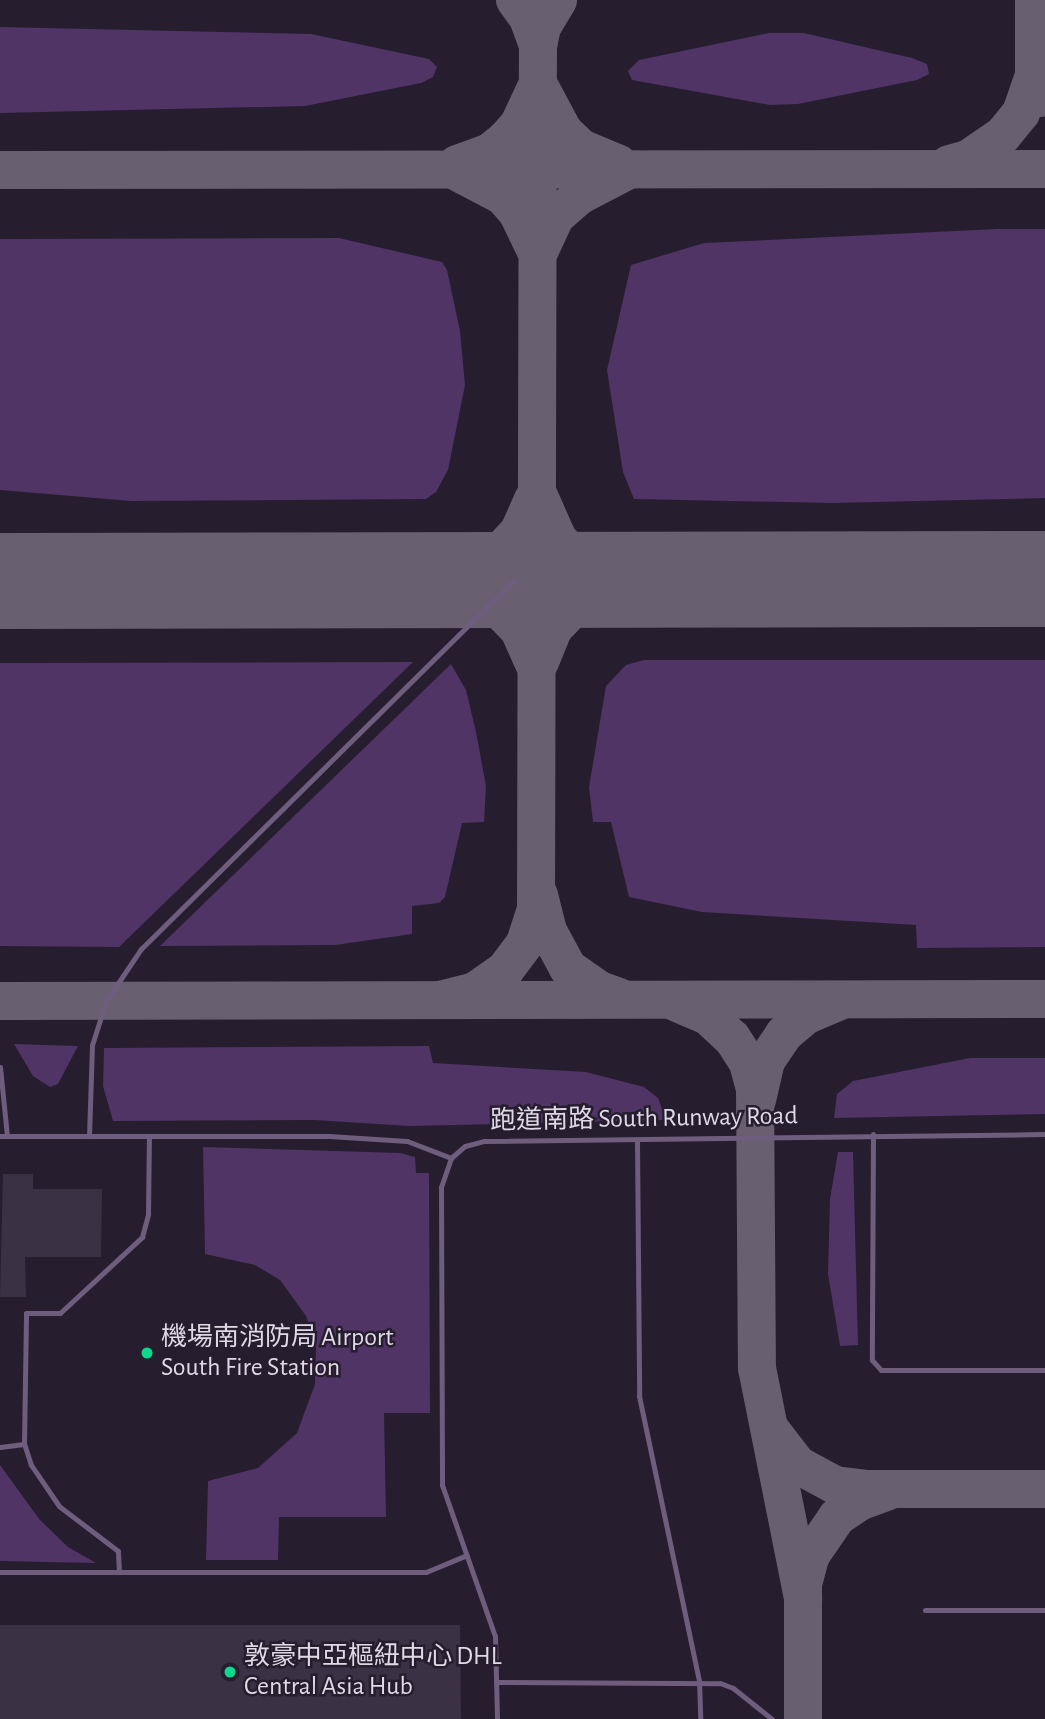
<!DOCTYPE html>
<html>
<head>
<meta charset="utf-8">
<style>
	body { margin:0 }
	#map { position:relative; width:1045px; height:1719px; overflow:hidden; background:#261d2f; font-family:"Alegreya Sans","Noto Sans TC",sans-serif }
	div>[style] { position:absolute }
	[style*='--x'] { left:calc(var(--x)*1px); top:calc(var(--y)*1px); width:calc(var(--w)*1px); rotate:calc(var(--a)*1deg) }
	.green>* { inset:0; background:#4f3465 }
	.taxiway>* { height:38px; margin:-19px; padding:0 19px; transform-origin:19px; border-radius:19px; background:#686070 }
	.runway>* { height:96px; margin:-48px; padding:0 48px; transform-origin:48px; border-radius:48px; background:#686070 }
	.building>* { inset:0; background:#3b3144 }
	.service>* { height:5px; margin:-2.5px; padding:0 2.5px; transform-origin:2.5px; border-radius:2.5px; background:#6f5d7e }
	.dots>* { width:19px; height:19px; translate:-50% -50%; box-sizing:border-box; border:4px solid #261d2f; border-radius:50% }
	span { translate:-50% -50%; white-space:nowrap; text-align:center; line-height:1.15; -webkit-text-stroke:5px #261d2f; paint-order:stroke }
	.street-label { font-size:26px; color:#dfd9e5 }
	.poi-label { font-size:26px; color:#dfd9e5 }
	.left { translate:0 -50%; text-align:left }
</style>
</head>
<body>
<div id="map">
	<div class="green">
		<i style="clip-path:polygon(0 27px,311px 34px,429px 59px,437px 67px,433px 77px,421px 83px,305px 106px,0 113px)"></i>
		<i style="clip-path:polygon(769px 33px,804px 33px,912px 58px,927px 64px,929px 74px,917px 80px,798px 104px,770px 105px,632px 80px,628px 71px,639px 60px)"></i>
		<i style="clip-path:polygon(997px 229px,1045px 229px,1045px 498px,832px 503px,634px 499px,623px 472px,607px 370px,631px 265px,704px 243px)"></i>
		<i style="clip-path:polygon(339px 238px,442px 262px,447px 270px,460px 331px,465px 385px,448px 470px,436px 492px,426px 499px,131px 501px,0 490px,0 239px)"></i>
		<i style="clip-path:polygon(644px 660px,1045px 660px,1045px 947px,917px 948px,916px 925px,702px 912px,629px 897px,611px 822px,593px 822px,589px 787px,606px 686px,626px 665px)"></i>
		<i style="clip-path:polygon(413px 662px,119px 947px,0 946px,0 663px)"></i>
		<i style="clip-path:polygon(451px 664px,466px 690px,476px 732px,486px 786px,484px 822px,462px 823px,445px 897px,439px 903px,412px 906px,412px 934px,335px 945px,160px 946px)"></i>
		<i style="clip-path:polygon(14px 1044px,78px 1046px,58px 1084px,50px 1087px,33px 1076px)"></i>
		<i style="clip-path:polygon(429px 1046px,433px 1063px,586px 1072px,644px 1087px,658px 1098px,666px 1120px,409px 1126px,314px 1120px,113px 1121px,103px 1086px,104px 1048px)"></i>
		<i style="clip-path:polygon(970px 1058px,1045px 1058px,1045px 1114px,834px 1118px,837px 1094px,853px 1081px)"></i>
		<i style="clip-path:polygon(203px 1147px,400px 1153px,415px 1157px,416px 1173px,429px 1173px,430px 1413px,384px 1413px,386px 1517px,279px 1517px,278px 1560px,206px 1560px,208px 1481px,258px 1468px,297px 1433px,315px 1384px,316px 1347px,306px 1316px,280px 1280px,255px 1265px,205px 1254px)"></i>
		<i style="clip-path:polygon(838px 1152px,853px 1152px,858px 1345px,840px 1346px,828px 1274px,830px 1199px)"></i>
		<i style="clip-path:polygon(0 1465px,40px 1520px,68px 1547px,96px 1563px,0 1561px)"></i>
	</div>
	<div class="taxiway">
		<i style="--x:515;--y:0;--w:22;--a:54"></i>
		<i style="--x:528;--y:18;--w:30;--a:70"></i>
		<i style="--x:1034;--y:0;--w:75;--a:90"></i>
		<i style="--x:1034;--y:75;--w:24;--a:73"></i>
		<i style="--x:541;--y:89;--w:49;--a:61.9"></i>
		<i style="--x:564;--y:132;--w:23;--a:43"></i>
		<i style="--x:581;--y:148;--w:41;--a:22.8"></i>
		<i style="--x:457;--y:164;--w:35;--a:-20"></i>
		<i style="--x:490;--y:152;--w:21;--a:-39"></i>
		<i style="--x:506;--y:139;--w:20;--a:-49"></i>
		<i style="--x:519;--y:124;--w:38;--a:-65"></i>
		<i style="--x:949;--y:164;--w:20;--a:-15"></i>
		<i style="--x:968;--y:159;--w:42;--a:-34.4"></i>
		<i style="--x:1003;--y:135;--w:28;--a:-51"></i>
		<i style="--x:1021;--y:113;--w:40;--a:-71.1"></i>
		<i style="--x:0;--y:170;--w:1045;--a:-0.05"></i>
		<i style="--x:457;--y:172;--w:52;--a:27.6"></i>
		<i style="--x:503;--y:196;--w:21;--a:49"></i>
		<i style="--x:517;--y:212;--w:41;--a:64.1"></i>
		<i style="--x:539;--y:252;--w:38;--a:-65"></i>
		<i style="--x:555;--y:217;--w:32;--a:-41"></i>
		<i style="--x:579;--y:196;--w:52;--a:-27.6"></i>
		<i style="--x:539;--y:496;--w:47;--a:66.2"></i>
		<i style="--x:558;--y:539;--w:22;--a:47"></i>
		<i style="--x:573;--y:555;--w:55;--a:26.1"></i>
		<i style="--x:622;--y:579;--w:25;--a:2"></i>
		<i style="--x:0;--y:565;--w:96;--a:9.6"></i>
		<i style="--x:424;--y:580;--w:34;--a:10"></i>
		<i style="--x:457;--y:586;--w:40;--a:25"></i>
		<i style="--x:493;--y:603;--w:37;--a:46"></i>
		<i style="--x:519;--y:630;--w:35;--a:66"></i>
		<i style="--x:431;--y:580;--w:23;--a:-7"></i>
		<i style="--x:454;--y:577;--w:44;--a:-25.4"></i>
		<i style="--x:494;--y:558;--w:37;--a:-47"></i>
		<i style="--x:519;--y:531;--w:35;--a:-66"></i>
		<i style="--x:540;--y:662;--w:35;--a:-68"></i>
		<i style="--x:553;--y:629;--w:28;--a:-46"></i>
		<i style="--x:572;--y:609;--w:37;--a:-31"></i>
		<i style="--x:604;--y:590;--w:38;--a:-14"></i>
		<i style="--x:539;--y:895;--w:37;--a:76"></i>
		<i style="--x:548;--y:931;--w:42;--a:61.6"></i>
		<i style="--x:568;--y:968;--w:39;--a:35"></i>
		<i style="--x:600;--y:990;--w:20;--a:20"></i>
		<i style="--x:440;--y:1000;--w:36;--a:-14"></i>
		<i style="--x:475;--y:991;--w:37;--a:-35"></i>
		<i style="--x:505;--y:970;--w:34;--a:-53"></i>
		<i style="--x:525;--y:943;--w:35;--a:-72"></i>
		<i style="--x:536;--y:910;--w:864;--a:-89.87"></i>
		<i style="--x:538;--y:46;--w:19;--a:-78"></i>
		<i style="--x:542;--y:27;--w:31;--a:-59"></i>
		<i style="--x:0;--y:1001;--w:1045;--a:-0.11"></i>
		<i style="--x:677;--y:1003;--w:34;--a:23"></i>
		<i style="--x:708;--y:1016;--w:33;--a:43"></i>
		<i style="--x:732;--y:1038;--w:30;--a:57"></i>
		<i style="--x:748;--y:1063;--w:28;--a:75"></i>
		<i style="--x:755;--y:1090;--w:278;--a:89.6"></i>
		<i style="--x:757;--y:1368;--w:236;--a:78.7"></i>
		<i style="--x:757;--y:1100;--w:40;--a:-77"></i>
		<i style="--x:766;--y:1061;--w:32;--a:-56"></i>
		<i style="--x:784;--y:1034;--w:30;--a:-40"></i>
		<i style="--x:807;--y:1015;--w:34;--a:-23"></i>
		<i style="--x:770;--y:1429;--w:46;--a:52.1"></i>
		<i style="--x:798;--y:1465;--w:42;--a:28.4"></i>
		<i style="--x:835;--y:1485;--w:31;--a:7"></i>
		<i style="--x:866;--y:1489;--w:179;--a:0"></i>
		<i style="--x:803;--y:1719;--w:135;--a:-90"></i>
		<i style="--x:803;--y:1584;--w:30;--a:-75"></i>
		<i style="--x:811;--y:1555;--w:46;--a:-55.6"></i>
		<i style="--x:837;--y:1517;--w:27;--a:-34"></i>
		<i style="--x:859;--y:1502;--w:30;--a:-20"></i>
	</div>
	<div class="runway">
		<i style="--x:0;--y:581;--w:1045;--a:-0.11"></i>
	</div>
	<div class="building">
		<i style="clip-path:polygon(3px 1174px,33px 1174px,33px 1189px,102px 1189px,101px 1257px,25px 1257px,26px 1297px,0 1297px)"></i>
		<i style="clip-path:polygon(0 1625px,460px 1625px,461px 1719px,0 1719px)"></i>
	</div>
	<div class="service">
		<i style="--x:0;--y:1067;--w:69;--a:84.2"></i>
		<i style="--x:873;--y:1134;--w:226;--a:90.3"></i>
		<i style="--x:872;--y:1360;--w:13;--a:48"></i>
		<i style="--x:881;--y:1370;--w:164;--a:0"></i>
		<i style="--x:0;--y:1136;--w:329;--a:0"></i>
		<i style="--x:329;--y:1136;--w:78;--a:3.7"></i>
		<i style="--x:407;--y:1141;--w:47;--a:21.1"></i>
		<i style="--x:451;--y:1158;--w:18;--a:-41"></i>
		<i style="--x:465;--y:1146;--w:20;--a:-15"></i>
		<i style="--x:484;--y:1141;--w:561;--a:-0.71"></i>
		<i style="--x:89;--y:1136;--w:91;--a:-88.1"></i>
		<i style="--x:92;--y:1045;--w:46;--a:-72.3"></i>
		<i style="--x:106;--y:1001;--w:63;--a:-56.1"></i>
		<i style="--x:141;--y:949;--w:525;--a:-44.69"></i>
		<i style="--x:637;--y:1142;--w:254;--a:89.5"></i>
		<i style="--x:639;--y:1396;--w:291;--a:78.1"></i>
		<i style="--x:699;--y:1681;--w:38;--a:88"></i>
		<i style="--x:451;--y:1158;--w:31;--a:109"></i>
		<i style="--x:441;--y:1187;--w:298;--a:89.8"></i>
		<i style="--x:442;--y:1485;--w:160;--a:70.7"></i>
		<i style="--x:495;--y:1636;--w:83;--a:88.6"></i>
		<i style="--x:0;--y:1447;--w:24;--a:-7"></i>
		<i style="--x:0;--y:1572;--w:426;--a:0"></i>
		<i style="--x:426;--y:1572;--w:44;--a:-22.5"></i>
		<i style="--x:119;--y:1572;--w:21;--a:-93"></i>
		<i style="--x:118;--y:1551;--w:74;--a:-142.7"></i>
		<i style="--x:59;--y:1506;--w:50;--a:-124.3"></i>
		<i style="--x:31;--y:1465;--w:22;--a:-108"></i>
		<i style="--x:24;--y:1444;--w:131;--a:-89.1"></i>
		<i style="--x:26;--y:1313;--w:34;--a:0"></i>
		<i style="--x:60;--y:1313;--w:112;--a:-42.8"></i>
		<i style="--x:142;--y:1237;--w:24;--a:-75"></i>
		<i style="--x:148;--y:1214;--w:78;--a:-89.3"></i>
		<i style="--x:925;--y:1610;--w:120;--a:0"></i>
		<i style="--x:496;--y:1682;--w:224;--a:0.3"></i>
		<i style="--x:720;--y:1683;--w:14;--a:21"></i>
		<i style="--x:733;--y:1688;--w:50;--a:38.5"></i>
	</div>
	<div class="dots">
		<i style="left:147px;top:1353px;background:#0bd98b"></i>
		<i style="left:230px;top:1672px;background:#0bd98b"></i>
	</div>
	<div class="street-label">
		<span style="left:644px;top:1119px;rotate:-1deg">跑道南路 South Runway Road</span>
	</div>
	<div class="poi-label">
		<span class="left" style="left:161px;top:1353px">機場南消防局 Airport<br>South Fire Station</span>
		<span class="left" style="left:244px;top:1672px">敦豪中亞樞紐中心 DHL<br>Central Asia Hub</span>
	</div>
</div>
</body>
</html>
